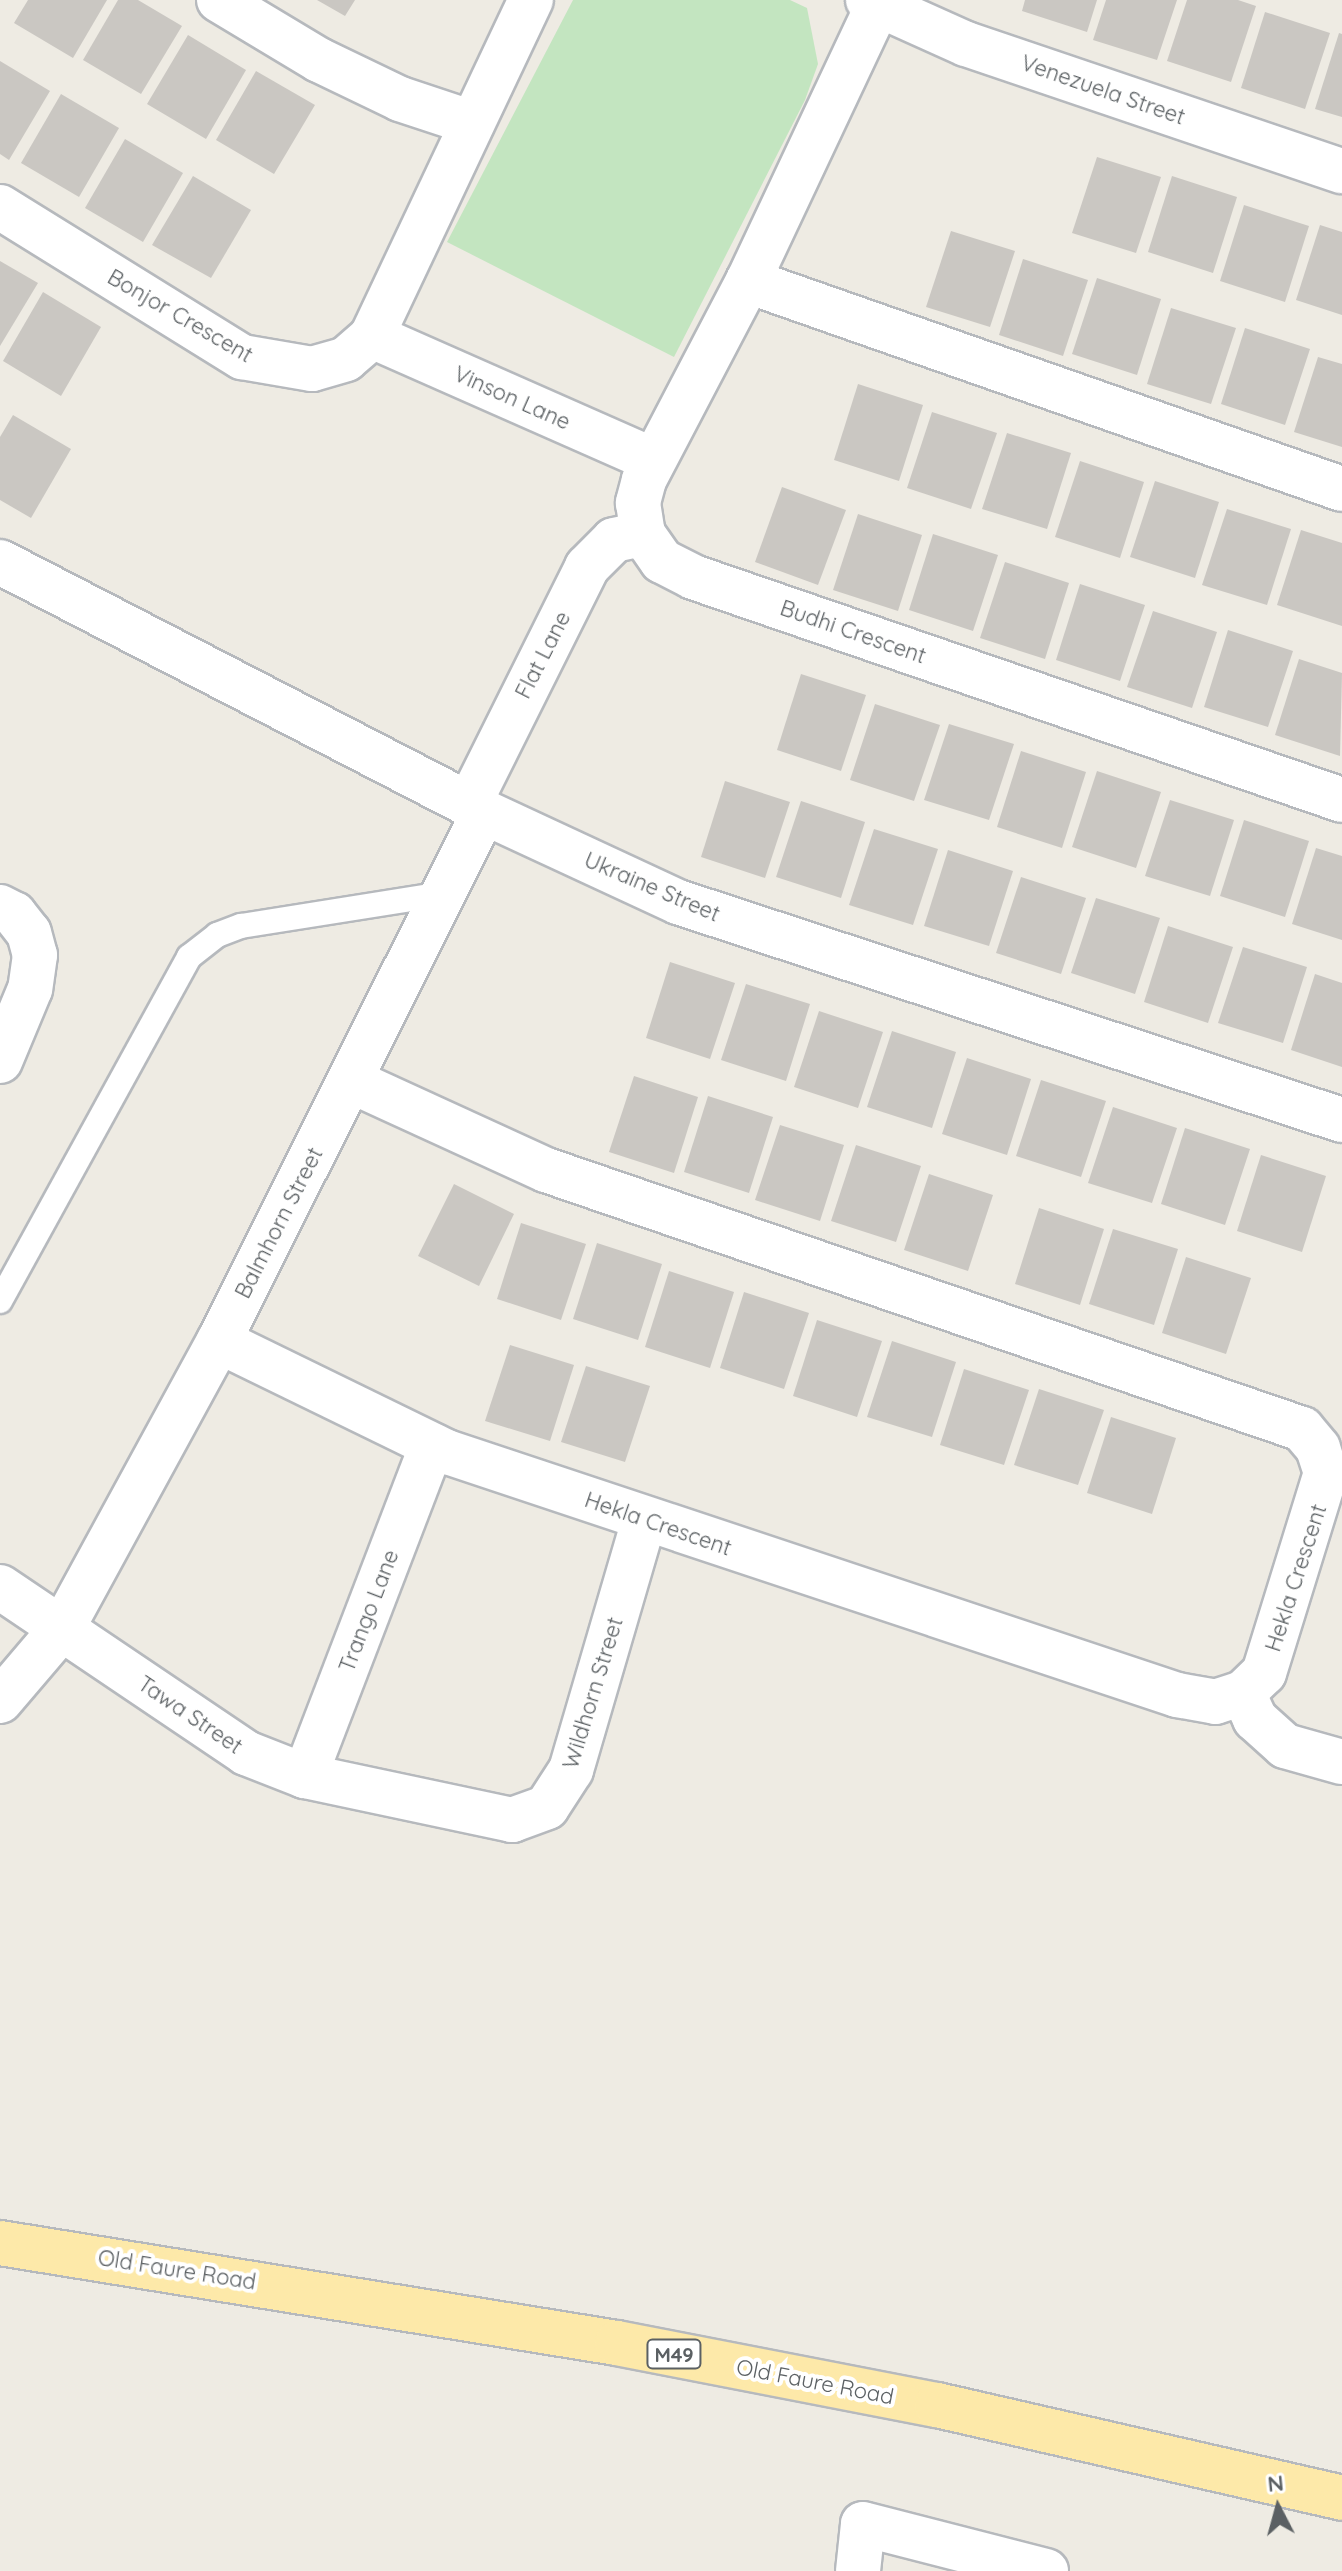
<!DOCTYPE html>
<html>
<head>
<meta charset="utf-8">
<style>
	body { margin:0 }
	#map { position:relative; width:1342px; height:2571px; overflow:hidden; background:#eeebe3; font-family:Quicksand,sans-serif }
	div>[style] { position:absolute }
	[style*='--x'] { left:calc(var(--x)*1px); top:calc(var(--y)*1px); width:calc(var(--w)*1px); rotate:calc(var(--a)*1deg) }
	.green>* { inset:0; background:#c3e5c0 }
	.building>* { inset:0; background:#cac7c2 }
	.roads { filter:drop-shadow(2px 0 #b6b9bd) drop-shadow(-2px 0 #b6b9bd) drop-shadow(0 2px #b6b9bd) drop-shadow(0 -2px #b6b9bd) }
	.service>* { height:24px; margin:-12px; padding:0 12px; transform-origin:12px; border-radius:12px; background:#fff }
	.minor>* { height:44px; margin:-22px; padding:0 22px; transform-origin:22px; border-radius:22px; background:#fff }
	.primary>* { height:44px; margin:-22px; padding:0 22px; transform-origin:22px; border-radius:22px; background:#fde9a9 }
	span { translate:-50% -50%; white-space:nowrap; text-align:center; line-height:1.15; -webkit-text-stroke:8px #fff; paint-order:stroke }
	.shield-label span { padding:2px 6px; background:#fff; border:2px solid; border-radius:6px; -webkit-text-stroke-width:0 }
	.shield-label { font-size:20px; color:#5b6063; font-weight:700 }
	.street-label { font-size:22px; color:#5b6063 }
	.north { position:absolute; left:1238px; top:2467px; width:80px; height:80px; -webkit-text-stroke:6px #fff; paint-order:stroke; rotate:354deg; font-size:22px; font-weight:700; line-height:32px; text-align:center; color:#5b6063 }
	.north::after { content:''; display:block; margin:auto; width:28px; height:36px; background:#5b6063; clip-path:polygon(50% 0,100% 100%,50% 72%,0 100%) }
</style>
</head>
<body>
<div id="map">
	<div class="green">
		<i style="clip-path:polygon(573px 0,790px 0,807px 8px,818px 64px,805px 100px,674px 357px,447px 242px)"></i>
	</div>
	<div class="building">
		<i style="clip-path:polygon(28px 0,107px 0,73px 58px,14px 23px)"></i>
		<i style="clip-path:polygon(118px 0,138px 0,182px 26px,141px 94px,83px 60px)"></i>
		<i style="clip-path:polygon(317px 0,355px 0,345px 16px)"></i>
		<i style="clip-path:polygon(1025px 0,1097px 0,1087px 32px,1022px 11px)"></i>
		<i style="clip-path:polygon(1106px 0,1177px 0,1157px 60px,1093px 40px)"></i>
		<i style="clip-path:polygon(1187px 0,1238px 0,1256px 6px,1231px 82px,1167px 61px)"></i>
		<i style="clip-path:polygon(1265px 12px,1330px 33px,1305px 109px,1241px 88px)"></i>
		<i style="clip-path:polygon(1339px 33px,1342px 34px,1342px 117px,1315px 109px)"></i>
		<i style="clip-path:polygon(188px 35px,246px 70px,206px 139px,147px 104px)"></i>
		<i style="clip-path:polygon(0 61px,50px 91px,9px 160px,0 154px)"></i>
		<i style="clip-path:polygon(256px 71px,315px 105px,274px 174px,216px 140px)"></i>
		<i style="clip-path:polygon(61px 94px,119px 128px,79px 197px,21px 163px)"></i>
		<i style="clip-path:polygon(125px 139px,183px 173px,143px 242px,85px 208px)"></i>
		<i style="clip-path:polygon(1097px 157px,1161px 177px,1136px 253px,1072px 233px)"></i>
		<i style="clip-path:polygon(193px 176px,251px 210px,211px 278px,152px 245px)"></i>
		<i style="clip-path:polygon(1172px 176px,1237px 197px,1213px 273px,1148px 252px)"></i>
		<i style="clip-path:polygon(1244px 205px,1309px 226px,1285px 302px,1220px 281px)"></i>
		<i style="clip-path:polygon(1320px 225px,1342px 232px,1342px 315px,1296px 300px)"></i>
		<i style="clip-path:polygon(951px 231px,1015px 251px,990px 327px,926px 307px)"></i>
		<i style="clip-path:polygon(1023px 259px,1088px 280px,1063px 356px,999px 335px)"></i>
		<i style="clip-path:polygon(0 261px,38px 283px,0 346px)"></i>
		<i style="clip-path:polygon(1097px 278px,1161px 299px,1137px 375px,1072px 354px)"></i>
		<i style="clip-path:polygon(43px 292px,101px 327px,61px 396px,3px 361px)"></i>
		<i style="clip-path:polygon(1171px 308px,1236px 328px,1211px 404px,1147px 384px)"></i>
		<i style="clip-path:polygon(1245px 328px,1310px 349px,1285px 425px,1221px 404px)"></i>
		<i style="clip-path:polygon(1318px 357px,1342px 364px,1342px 447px,1294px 432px)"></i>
		<i style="clip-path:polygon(858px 384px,923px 405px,899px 481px,834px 460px)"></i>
		<i style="clip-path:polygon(932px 412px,997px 433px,971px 509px,907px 488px)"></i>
		<i style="clip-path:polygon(13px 415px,71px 449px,31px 518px,0 500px,0 437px)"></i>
		<i style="clip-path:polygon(1007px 433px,1071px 453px,1047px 529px,982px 509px)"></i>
		<i style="clip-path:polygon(1080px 461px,1144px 482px,1120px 558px,1055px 537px)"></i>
		<i style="clip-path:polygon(1155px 481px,1219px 502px,1195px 578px,1130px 557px)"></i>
		<i style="clip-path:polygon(782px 487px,846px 510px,818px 585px,755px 562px)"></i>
		<i style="clip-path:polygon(1227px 509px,1291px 529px,1267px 605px,1202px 585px)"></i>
		<i style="clip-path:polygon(858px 514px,922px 535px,898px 611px,833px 590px)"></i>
		<i style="clip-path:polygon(1301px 530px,1342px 543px,1342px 626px,1277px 605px)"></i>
		<i style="clip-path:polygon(933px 534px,998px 555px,973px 631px,909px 610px)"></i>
		<i style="clip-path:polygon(1005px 562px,1069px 583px,1045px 659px,980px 638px)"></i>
		<i style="clip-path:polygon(1080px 584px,1145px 605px,1120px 681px,1056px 660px)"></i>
		<i style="clip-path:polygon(1153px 611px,1217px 632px,1192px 708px,1127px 687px)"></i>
		<i style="clip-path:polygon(1228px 630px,1293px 651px,1268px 727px,1204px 707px)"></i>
		<i style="clip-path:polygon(1299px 659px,1342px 673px,1340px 756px,1275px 735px)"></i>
		<i style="clip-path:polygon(801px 674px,866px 695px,841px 771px,777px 750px)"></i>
		<i style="clip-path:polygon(875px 704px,940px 725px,914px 801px,850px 780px)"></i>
		<i style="clip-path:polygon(949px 724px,1014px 744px,989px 820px,924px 800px)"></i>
		<i style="clip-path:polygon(1021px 751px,1086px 772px,1062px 848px,997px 827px)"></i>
		<i style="clip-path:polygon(1097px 771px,1161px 792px,1136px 868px,1072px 847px)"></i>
		<i style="clip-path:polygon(725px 781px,790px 802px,765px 878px,701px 857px)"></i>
		<i style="clip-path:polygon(1170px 800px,1234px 820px,1210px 896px,1145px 876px)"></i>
		<i style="clip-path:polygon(801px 801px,865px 822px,841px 898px,776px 877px)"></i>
		<i style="clip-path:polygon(1244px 820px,1309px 841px,1285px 917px,1220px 896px)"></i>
		<i style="clip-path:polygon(874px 829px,938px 849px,913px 925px,849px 905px)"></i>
		<i style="clip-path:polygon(1316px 848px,1342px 856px,1342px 940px,1292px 924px)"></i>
		<i style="clip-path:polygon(948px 850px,1013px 871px,989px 946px,924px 926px)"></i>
		<i style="clip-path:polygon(1021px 877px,1086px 898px,1061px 974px,996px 953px)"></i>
		<i style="clip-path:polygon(1096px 898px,1160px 918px,1135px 994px,1071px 973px)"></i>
		<i style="clip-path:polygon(1168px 926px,1233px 947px,1208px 1023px,1144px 1002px)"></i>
		<i style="clip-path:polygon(1243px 947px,1307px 967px,1283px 1043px,1218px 1023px)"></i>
		<i style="clip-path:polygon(670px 962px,735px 983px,710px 1059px,646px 1038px)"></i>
		<i style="clip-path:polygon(1315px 974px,1342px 983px,1342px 1067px,1291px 1050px)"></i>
		<i style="clip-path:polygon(746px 984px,810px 1004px,786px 1081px,721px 1060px)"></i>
		<i style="clip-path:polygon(819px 1011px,883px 1032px,858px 1108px,794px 1087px)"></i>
		<i style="clip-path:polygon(892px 1031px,956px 1052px,932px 1128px,867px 1107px)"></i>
		<i style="clip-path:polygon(967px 1058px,1031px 1079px,1007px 1155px,942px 1134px)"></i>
		<i style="clip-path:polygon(634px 1076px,698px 1097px,674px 1173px,609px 1152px)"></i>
		<i style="clip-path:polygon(1041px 1080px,1106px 1101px,1081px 1177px,1016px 1156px)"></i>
		<i style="clip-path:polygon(708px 1096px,773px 1117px,749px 1193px,684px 1172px)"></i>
		<i style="clip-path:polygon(1113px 1107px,1177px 1128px,1152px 1203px,1088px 1183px)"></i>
		<i style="clip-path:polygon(780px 1125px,844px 1145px,820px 1221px,755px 1200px)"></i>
		<i style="clip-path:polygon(1185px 1128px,1250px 1149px,1225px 1225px,1161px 1204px)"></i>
		<i style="clip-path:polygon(856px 1145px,921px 1166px,896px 1242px,831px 1221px)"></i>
		<i style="clip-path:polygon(1261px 1155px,1326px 1176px,1302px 1252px,1237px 1231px)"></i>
		<i style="clip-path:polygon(929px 1174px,993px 1195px,968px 1271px,904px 1250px)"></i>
		<i style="clip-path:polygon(454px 1184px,514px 1214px,479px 1286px,418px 1256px)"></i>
		<i style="clip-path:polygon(1039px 1208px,1104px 1229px,1080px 1305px,1015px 1284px)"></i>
		<i style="clip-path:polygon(521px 1223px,586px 1244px,561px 1320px,497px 1299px)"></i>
		<i style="clip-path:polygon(1113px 1229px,1178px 1249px,1154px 1325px,1089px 1304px)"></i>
		<i style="clip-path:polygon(597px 1243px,662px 1264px,638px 1340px,573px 1319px)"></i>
		<i style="clip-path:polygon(1186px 1257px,1251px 1278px,1226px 1354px,1162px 1333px)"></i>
		<i style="clip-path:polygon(669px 1271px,734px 1292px,710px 1368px,645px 1347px)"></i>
		<i style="clip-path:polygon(744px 1292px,809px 1313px,784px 1389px,720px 1368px)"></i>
		<i style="clip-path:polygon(817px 1320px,882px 1341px,857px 1417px,793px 1396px)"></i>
		<i style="clip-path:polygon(892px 1341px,956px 1362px,932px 1437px,867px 1417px)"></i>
		<i style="clip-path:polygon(510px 1345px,574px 1365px,550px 1441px,485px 1421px)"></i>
		<i style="clip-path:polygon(586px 1366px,650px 1386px,625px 1462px,561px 1442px)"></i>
		<i style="clip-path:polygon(964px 1369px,1029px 1390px,1004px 1465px,940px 1445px)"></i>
		<i style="clip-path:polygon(1039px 1389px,1104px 1410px,1078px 1485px,1014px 1465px)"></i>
		<i style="clip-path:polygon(1111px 1417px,1176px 1438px,1152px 1514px,1087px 1493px)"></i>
	</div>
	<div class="roads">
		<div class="service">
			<i style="--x:0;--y:1301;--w:393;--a:-61.2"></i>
			<i style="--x:189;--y:957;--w:36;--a:-38"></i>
			<i style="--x:217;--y:935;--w:26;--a:-21"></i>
			<i style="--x:241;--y:926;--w:205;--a:-9"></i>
		</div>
		<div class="minor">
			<i style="--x:219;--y:0;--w:117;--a:31"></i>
			<i style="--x:319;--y:60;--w:90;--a:25.7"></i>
			<i style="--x:400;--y:99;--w:76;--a:18.4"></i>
			<i style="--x:868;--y:0;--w:107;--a:24.2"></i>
			<i style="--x:966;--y:44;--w:397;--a:18.7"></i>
			<i style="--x:878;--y:5;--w:305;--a:115.2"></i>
			<i style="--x:748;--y:281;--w:225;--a:117.6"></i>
			<i style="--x:644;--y:480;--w:24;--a:105"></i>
			<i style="--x:638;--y:503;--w:31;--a:81"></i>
			<i style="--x:643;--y:534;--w:33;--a:55"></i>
			<i style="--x:662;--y:561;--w:35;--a:27"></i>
			<i style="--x:693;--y:577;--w:686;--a:18.96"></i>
			<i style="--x:0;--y:207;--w:285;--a:31.8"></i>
			<i style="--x:242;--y:357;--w:71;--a:9.7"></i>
			<i style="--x:312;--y:369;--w:35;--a:-16"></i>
			<i style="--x:346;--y:359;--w:35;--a:-41"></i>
			<i style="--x:372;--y:336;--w:372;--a:-64.7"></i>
			<i style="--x:748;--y:281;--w:629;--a:19.3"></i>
			<i style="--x:372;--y:336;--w:307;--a:23.8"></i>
			<i style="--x:0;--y:562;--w:545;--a:27.32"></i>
			<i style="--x:484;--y:812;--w:214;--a:24.9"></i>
			<i style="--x:678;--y:902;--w:699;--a:18.18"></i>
			<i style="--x:469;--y:804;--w:265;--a:-63.5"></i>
			<i style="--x:587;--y:567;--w:38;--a:-45"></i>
			<i style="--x:614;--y:540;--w:30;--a:-12"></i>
			<i style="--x:0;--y:907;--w:16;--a:27"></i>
			<i style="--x:14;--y:914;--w:24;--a:52"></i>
			<i style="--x:29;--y:933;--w:23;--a:75"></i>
			<i style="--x:35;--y:955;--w:34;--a:98"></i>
			<i style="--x:30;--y:989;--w:78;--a:112.6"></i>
			<i style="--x:219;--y:1341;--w:254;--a:26"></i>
			<i style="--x:447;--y:1452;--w:769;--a:18.41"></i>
			<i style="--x:1177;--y:1695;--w:39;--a:10"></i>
			<i style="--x:1215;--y:1702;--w:29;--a:-18"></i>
			<i style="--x:1243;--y:1693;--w:29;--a:-44"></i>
			<i style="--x:1264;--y:1673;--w:209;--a:-72.8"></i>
			<i style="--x:1326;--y:1473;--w:26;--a:-108"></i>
			<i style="--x:1318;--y:1448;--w:25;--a:-130"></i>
			<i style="--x:1302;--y:1429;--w:799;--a:-161.09"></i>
			<i style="--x:546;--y:1170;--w:213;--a:-155.4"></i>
			<i style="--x:0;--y:1587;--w:297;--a:34"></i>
			<i style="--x:246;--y:1753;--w:63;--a:21.3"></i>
			<i style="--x:305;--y:1776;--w:212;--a:12"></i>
			<i style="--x:512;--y:1820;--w:37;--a:-20"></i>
			<i style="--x:547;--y:1807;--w:44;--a:-57"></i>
			<i style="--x:571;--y:1770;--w:260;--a:-73.7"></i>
			<i style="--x:1243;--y:1693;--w:29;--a:65"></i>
			<i style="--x:1255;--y:1719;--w:40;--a:42"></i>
			<i style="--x:1285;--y:1746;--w:59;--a:15.7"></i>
			<i style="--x:0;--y:1701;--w:97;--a:-49.6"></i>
			<i style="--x:63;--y:1627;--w:326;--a:-61.4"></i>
			<i style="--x:219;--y:1341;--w:592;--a:-63.39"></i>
			<i style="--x:305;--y:1776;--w:354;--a:-69"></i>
			<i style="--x:858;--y:2571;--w:47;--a:-83.9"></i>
			<i style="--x:863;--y:2524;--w:189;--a:14.4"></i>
		</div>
		<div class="primary">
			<i style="--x:0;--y:2243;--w:625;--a:9.21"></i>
			<i style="--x:617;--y:2343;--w:326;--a:11"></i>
			<i style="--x:937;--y:2405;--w:416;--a:12.9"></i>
		</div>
	</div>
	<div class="shield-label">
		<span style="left:674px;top:2354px">M49</span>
	</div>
	<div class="street-label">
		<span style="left:1103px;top:90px;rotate:19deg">Venezuela Street</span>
		<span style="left:180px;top:316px;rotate:30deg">Bonjor Crescent</span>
		<span style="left:512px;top:398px;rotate:24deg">Vinson Lane</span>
		<span style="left:853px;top:632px;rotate:19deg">Budhi Crescent</span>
		<span style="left:543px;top:655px;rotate:-63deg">Flat Lane</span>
		<span style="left:652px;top:887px;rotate:23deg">Ukraine Street</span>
		<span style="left:279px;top:1223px;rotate:-63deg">Balmhorn Street</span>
		<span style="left:658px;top:1524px;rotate:19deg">Hekla Crescent</span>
		<span style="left:1296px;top:1578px;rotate:-72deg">Hekla Crescent</span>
		<span style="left:369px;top:1611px;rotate:-69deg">Trango Lane</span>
		<span style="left:593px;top:1693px;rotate:-73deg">Wildhorn Street</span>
		<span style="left:190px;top:1715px;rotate:34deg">Tawa Street</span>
		<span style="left:177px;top:2270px;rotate:9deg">Old Faure Road</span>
		<span style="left:815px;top:2382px;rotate:11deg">Old Faure Road</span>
	</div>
	<div class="north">N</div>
</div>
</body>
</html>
